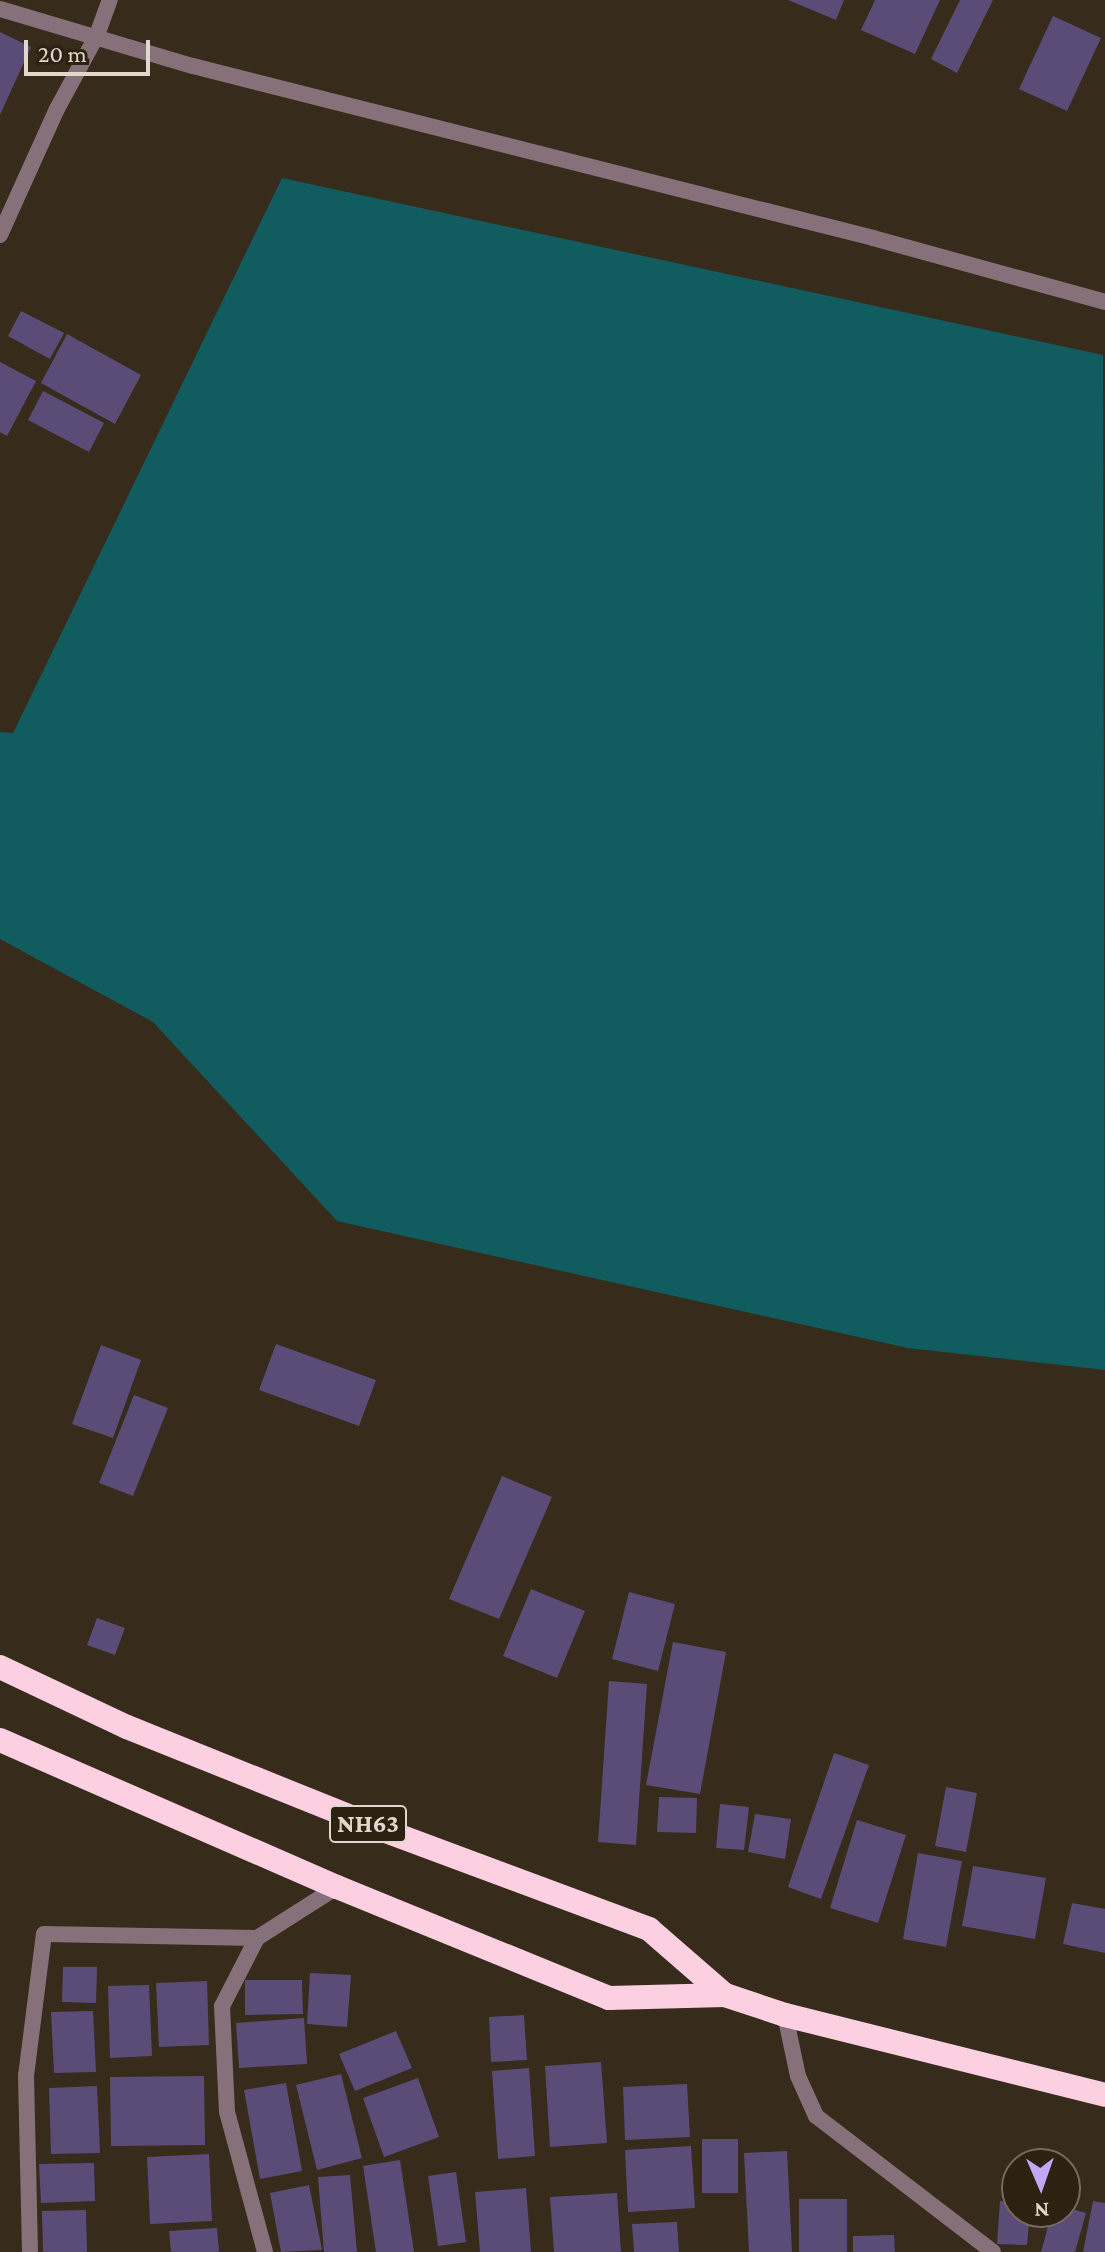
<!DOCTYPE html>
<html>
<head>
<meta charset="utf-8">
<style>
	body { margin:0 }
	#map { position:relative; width:1105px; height:2252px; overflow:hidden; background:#372b1c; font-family:"Crimson Pro",serif }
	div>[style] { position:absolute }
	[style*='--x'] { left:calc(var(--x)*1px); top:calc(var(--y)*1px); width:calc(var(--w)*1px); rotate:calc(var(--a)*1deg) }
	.water>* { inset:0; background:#105c5f }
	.building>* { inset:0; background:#5a4c76 }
	.street>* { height:16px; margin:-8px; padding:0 8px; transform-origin:8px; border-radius:8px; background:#867079 }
	.highway>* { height:24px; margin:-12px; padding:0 12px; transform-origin:12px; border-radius:12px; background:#fccfe1 }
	span { translate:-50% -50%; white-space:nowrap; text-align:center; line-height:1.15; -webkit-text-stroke:7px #2d2112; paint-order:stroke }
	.shield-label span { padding:2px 6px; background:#2d2112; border:2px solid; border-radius:6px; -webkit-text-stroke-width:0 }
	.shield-label { font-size:26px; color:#e0d8cf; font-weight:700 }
	.north { position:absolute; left:1001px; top:2148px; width:80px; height:80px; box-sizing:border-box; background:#2d2112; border:2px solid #756a5e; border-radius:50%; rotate:178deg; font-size:22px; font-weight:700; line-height:32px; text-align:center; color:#e0d8cf }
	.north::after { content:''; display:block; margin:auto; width:28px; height:36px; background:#bfa8f4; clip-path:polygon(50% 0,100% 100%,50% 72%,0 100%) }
	.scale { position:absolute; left:24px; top:40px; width:126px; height:36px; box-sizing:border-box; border:4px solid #e0d8cf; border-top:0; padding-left:10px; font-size:24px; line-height:28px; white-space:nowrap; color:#e0d8cf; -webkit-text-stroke:6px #2d2112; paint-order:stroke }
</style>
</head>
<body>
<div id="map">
	<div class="water">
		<i style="clip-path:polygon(282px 178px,1103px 355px,1105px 1370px,908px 1348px,337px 1221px,153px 1022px,0 939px,0 732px,13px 733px)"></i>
	</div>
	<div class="building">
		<i style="clip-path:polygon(788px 0,844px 0,836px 20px)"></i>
		<i style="clip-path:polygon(875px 0,940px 0,915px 54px,861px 30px)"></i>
		<i style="clip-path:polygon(960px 0,993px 0,957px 73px,931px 59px)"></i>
		<i style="clip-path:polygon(1053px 16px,1101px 38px,1067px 111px,1019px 89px)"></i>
		<i style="clip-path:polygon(0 32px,31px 47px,0 115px)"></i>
		<i style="clip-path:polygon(21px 311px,64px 333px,50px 359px,8px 336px)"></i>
		<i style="clip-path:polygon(67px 334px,141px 375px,115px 424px,41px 383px)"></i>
		<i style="clip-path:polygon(0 362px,36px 381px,7px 436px,0 432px)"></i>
		<i style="clip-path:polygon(43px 391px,104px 423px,89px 452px,28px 420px)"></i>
		<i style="clip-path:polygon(276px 1344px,376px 1380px,359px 1426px,259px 1390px)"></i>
		<i style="clip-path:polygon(101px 1345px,141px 1360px,113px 1438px,72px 1424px)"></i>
		<i style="clip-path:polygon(134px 1395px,168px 1408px,133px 1496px,99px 1483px)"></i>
		<i style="clip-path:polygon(502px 1476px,552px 1497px,499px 1619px,449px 1599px)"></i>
		<i style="clip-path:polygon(531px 1589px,585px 1611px,557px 1678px,503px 1656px)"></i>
		<i style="clip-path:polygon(629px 1592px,675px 1604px,658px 1671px,612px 1659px)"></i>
		<i style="clip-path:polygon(97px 1618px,125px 1628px,115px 1655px,87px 1645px)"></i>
		<i style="clip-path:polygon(673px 1642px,726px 1652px,700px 1794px,646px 1785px)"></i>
		<i style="clip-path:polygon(609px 1681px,647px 1684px,636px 1845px,598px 1842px)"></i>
		<i style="clip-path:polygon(834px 1753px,869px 1765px,821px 1899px,788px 1887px)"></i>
		<i style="clip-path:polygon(946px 1787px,977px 1793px,966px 1852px,935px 1846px)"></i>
		<i style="clip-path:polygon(659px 1797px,697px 1798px,696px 1833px,657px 1832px)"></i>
		<i style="clip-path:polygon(720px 1804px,749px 1807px,744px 1850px,716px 1848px)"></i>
		<i style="clip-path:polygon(755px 1814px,791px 1819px,785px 1859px,748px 1852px)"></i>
		<i style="clip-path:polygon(857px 1820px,906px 1835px,878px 1923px,830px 1908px)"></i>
		<i style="clip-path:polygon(918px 1853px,962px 1861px,946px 1947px,903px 1939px)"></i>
		<i style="clip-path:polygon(973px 1866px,1046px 1878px,1035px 1939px,962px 1926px)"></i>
		<i style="clip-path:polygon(1072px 1903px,1105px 1909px,1105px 1953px,1063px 1944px)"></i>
		<i style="clip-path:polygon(63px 1967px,97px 1967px,96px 2003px,62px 2002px)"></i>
		<i style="clip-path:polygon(310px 1973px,351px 1975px,347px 2027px,307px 2024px)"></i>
		<i style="clip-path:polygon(245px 1980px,302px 1980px,303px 2014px,245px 2015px)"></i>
		<i style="clip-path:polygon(207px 1981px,209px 2045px,159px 2047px,156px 1983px)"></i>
		<i style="clip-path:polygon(149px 1985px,152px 2056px,110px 2058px,108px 1986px)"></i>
		<i style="clip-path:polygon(93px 2011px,96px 2072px,54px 2073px,51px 2012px)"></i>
		<i style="clip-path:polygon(524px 2015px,527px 2060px,491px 2062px,489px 2017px)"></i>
		<i style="clip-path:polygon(304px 2018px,307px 2064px,239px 2068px,236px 2023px)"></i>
		<i style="clip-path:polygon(396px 2031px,412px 2068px,355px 2091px,339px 2054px)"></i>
		<i style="clip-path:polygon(601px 2062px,607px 2143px,550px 2147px,545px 2066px)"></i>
		<i style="clip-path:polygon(529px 2068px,535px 2156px,498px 2159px,492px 2071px)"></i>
		<i style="clip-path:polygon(341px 2074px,362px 2158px,317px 2170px,296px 2085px)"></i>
		<i style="clip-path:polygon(204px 2076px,205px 2145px,111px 2146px,110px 2077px)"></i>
		<i style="clip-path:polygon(418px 2078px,439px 2137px,384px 2157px,363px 2098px)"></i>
		<i style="clip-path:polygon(286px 2083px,302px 2171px,260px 2179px,244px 2090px)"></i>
		<i style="clip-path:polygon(687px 2084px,690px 2137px,625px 2140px,623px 2087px)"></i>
		<i style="clip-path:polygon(97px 2086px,100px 2153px,51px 2154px,49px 2088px)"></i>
		<i style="clip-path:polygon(702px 2139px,738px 2139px,738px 2193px,702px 2193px)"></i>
		<i style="clip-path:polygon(691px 2146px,695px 2208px,628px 2212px,625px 2150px)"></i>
		<i style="clip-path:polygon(787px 2151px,792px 2252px,749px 2252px,744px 2153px)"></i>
		<i style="clip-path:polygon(209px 2154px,212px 2221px,150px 2224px,147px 2157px)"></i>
		<i style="clip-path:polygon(400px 2160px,414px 2252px,376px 2252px,363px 2166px)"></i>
		<i style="clip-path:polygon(94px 2163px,95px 2201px,41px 2203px,39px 2164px)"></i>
		<i style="clip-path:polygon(456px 2172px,466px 2242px,438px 2246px,428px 2176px)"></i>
		<i style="clip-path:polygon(350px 2175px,357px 2252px,324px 2252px,318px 2177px)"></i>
		<i style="clip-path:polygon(309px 2185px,322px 2250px,281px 2252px,270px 2193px)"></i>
		<i style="clip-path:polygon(526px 2188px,531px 2252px,480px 2252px,475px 2192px)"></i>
		<i style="clip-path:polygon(617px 2193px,621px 2252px,554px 2252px,550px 2197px)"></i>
		<i style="clip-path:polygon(799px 2199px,847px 2199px,847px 2252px,799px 2252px)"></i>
		<i style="clip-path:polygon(1000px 2201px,1017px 2202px,1017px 2212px,1030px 2212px,1027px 2245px,997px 2244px)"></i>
		<i style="clip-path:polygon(1093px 2201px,1105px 2203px,1105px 2252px,1083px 2252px)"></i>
		<i style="clip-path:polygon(1065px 2207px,1086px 2213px,1075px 2252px,1041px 2252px,1052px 2212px,1065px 2212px)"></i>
		<i style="clip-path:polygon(86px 2210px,87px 2252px,43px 2252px,42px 2211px)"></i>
		<i style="clip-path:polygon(677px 2222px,679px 2252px,634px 2252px,632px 2224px)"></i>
		<i style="clip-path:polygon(217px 2228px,219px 2252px,171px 2252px,169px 2231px)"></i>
		<i style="clip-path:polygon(894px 2235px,895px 2252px,853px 2252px,853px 2236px)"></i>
	</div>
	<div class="street">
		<i style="--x:0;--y:9;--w:201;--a:16.5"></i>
		<i style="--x:193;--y:66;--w:701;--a:14.19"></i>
		<i style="--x:873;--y:238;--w:241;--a:15.4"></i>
		<i style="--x:0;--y:235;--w:138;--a:-65.7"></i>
		<i style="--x:57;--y:109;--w:84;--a:-61.6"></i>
		<i style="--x:97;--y:35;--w:37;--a:-70"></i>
		<i style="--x:257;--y:1938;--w:76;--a:117.2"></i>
		<i style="--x:222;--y:2006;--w:106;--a:87.3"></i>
		<i style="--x:227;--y:2112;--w:145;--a:74.8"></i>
		<i style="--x:785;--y:2015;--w:62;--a:78"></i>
		<i style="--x:798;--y:2076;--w:44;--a:65.8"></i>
		<i style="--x:816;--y:2116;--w:223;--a:37.5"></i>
		<i style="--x:30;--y:2252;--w:176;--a:-91.3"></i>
		<i style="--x:26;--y:2076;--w:143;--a:-82.8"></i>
		<i style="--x:44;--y:1934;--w:213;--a:1.1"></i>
		<i style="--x:257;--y:1938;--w:95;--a:-32.5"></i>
	</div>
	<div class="highway">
		<i style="--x:0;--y:1667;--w:140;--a:25.3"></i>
		<i style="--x:127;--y:1727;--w:276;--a:21.9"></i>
		<i style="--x:383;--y:1830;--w:284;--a:20.4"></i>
		<i style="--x:649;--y:1929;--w:101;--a:41"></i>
		<i style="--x:0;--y:1740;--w:368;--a:23.6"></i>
		<i style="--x:337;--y:1887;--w:294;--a:22.2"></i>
		<i style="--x:609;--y:1998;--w:116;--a:-1.5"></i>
		<i style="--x:725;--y:1995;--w:63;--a:18.4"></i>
		<i style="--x:785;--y:2015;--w:330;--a:14"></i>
	</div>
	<div class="shield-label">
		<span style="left:368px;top:1824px">NH63</span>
	</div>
	<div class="north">N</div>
	<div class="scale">20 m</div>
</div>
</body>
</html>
